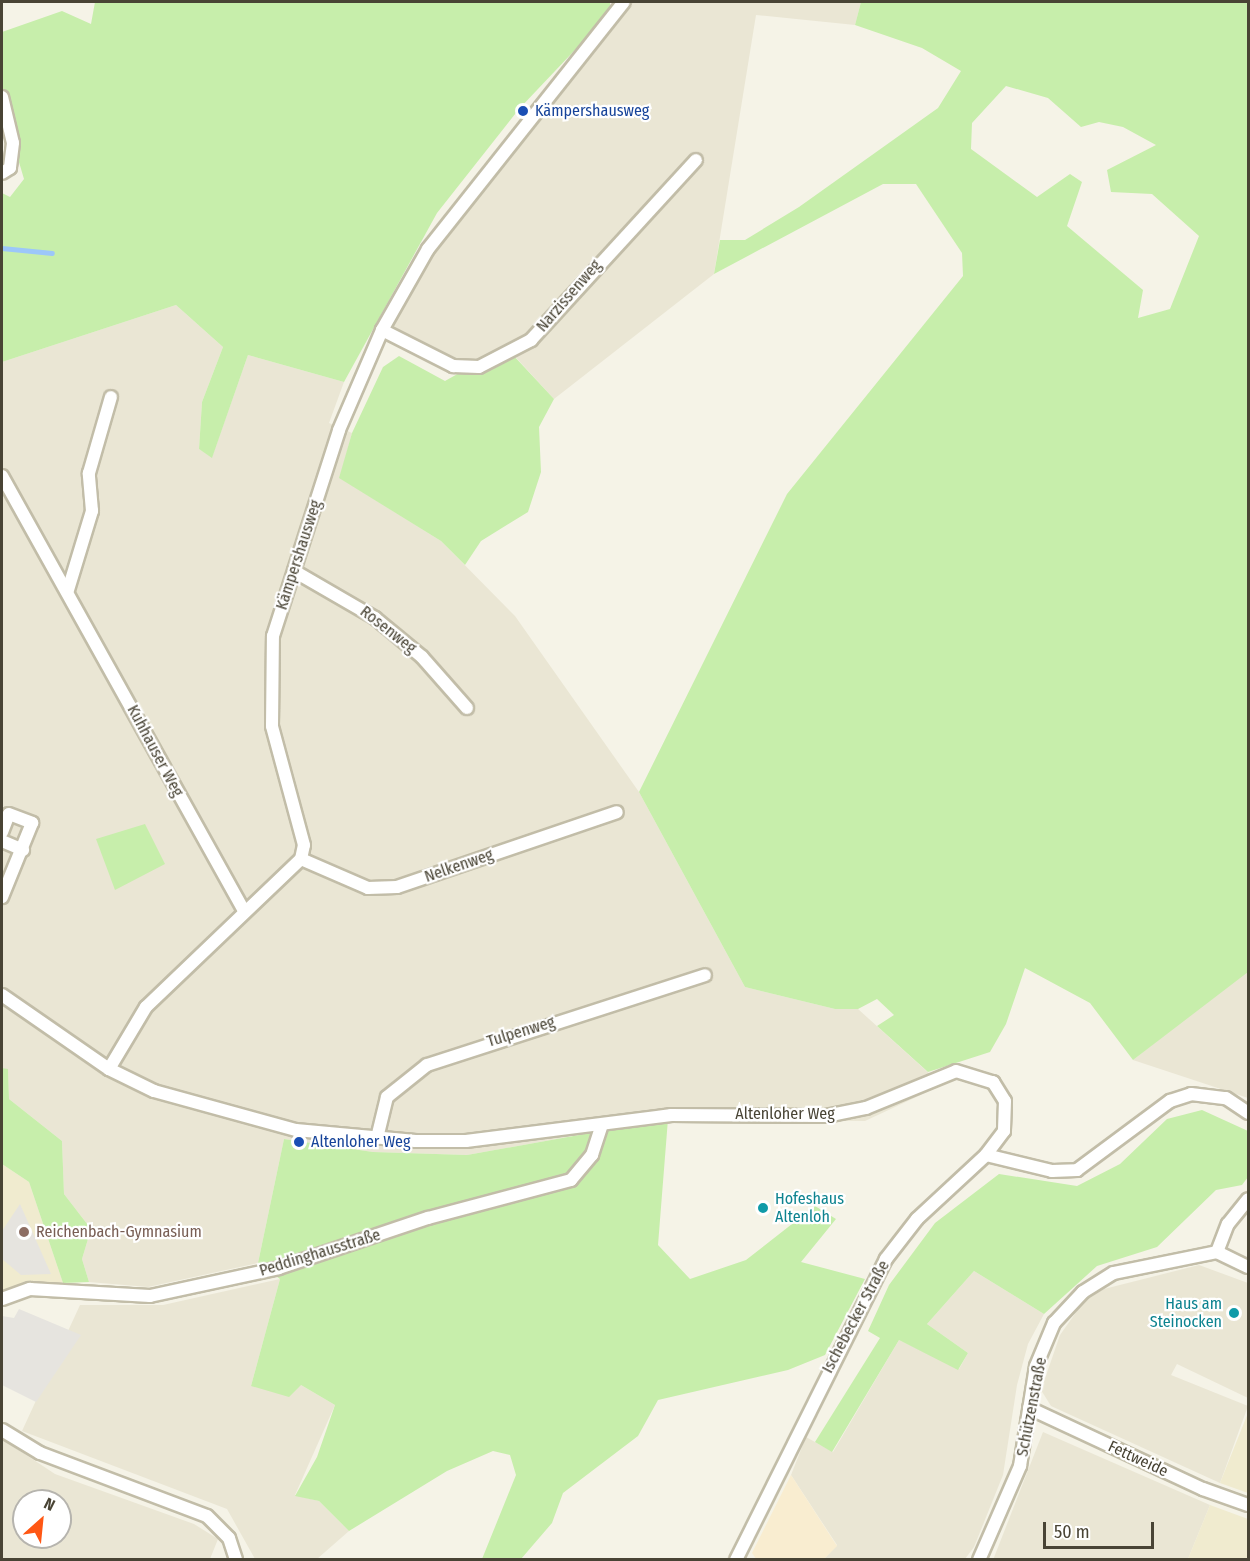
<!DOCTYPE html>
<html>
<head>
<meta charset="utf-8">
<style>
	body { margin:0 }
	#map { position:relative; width:1250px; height:1561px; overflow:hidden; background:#f5f3e7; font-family:"Fira Sans Condensed",sans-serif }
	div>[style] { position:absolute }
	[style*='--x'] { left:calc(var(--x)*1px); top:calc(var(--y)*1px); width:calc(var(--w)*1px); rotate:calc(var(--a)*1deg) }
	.residential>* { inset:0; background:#eae6d4 }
	.commercial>* { inset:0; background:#f9edd0 }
	.education>* { inset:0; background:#f0ebcf }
	.green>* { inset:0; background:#c7eeab }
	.parking>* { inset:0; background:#e6e4df }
	.stream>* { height:4.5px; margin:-2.25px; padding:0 2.25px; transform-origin:2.25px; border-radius:2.25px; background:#9cc7f9 }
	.roads { filter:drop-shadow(2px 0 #c2bda8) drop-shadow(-2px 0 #c2bda8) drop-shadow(0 2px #c2bda8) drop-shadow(0 -2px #c2bda8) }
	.minor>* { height:12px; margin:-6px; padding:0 6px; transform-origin:6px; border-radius:6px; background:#fff }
	.dots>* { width:16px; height:16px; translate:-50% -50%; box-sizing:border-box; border:3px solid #fff; border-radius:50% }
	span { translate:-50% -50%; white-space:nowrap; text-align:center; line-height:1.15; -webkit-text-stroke:4.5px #fff; paint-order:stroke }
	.transit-label { font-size:16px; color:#164399 }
	.left { translate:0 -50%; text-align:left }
	.street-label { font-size:16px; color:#494435 }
	.culture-label { font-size:16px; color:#0d838f }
	.right { translate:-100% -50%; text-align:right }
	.education-label { font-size:16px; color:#785e54 }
	.frame { position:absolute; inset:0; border:3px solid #494435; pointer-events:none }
	.north { position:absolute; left:12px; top:1489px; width:60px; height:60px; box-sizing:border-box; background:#fff; border:2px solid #b6b4ae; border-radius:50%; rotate:27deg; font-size:16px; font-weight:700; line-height:24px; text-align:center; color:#494435 }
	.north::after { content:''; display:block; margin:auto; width:21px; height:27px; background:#ff5714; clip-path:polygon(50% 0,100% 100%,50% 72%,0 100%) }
	.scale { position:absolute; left:1043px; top:1522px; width:111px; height:27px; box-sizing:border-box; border:3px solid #494435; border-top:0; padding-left:8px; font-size:18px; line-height:21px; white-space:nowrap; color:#494435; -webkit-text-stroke:4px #fff; paint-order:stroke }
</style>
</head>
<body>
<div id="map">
	<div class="residential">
		<i style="clip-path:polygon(630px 2px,861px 2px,855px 25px,756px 15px,714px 274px,554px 399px,509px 350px,479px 365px,454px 364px,390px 329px,453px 222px)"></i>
		<i style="clip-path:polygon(176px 305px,223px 347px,202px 402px,199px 449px,212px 457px,248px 355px,344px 382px,329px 423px,352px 433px,340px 478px,441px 541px,515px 616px,639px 792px,745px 987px,835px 1009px,858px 1009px,942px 1085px,865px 1121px,668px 1119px,467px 1155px,373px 1152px,284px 1139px,258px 1263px,148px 1287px,89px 1282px,82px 1259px,91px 1229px,64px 1194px,62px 1141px,9px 1099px,8px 1070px,2px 1068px,2px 362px)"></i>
		<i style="clip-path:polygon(1248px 972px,1248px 1098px,1133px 1060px,1243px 973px)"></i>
		<i style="clip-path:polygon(1199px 1265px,1248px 1283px,1248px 1398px,1177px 1364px,1171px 1375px,1248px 1406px,1220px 1483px,1051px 1406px,1041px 1390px,1060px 1335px,1084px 1301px,1104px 1289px)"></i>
		<i style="clip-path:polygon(974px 1271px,1044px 1314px,1028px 1344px,1017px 1385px,1003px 1475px,974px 1547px,965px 1559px,824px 1559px,837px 1545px,791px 1475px,806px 1437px,833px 1452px,899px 1340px,959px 1369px,968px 1353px,927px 1324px)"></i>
		<i style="clip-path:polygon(280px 1279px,251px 1386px,301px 1385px,335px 1405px,295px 1495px,319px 1501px,349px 1531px,317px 1559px,255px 1559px,227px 1509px,22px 1431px,80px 1305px,163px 1305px)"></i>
		<i style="clip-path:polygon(1043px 1432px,1210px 1505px,1188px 1559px,993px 1560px)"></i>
		<i style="clip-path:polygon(evenodd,2px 1439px,55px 1474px,194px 1524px,218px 1539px,210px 1559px,2px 1559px,2px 1439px,24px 1501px,60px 1501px,60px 1537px,24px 1537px,24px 1501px)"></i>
	</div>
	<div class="commercial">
		<i style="clip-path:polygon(791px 1475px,837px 1546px,824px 1559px,756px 1559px,752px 1553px)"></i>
	</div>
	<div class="education">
		<i style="clip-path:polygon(2px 1164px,29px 1182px,63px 1283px,2px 1305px)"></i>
		<i style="clip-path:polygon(1248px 1413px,1248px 1493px,1220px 1483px)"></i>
		<i style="clip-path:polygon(1210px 1505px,1248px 1519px,1248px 1559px,1188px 1559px)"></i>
	</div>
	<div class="green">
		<i style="clip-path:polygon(95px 2px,610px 2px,610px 13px,519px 109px,437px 213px,344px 382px,248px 355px,212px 458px,199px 449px,202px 402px,223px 347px,176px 305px,2px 362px,2px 193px,10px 197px,24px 179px,2px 105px,2px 32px,62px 11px,91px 24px)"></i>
		<i style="clip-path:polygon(evenodd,861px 2px,1248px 2px,1248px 972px,1133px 1060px,1090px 1003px,1025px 968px,1006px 1024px,990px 1052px,928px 1072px,877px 1026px,894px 1015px,877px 999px,858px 1009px,835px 1009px,745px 987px,639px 792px,787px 494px,963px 276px,962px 253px,916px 184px,883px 184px,714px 274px,720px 240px,745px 240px,799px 207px,938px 108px,961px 71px,922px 48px,855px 25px,861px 2px,1006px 86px,1048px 98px,1081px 127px,1099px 122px,1123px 127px,1156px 145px,1107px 170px,1111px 192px,1152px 194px,1199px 236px,1170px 309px,1138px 318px,1143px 290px,1067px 226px,1082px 182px,1070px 174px,1037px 197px,971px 149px,972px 123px,1006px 86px)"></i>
		<i style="clip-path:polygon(513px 355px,554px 399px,539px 427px,541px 472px,528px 512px,481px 541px,465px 565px,441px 541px,339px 478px,352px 433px,383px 367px,399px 356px,445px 381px,461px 372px,485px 372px)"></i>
		<i style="clip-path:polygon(145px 824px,165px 864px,115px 890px,96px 839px)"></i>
		<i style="clip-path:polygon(2px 1068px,8px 1069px,9px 1099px,62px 1141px,64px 1194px,91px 1229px,82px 1259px,89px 1282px,63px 1283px,29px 1182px,2px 1164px)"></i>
		<i style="clip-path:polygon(1202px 1110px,1248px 1131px,1248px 1177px,1242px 1185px,1216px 1190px,1157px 1247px,1097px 1266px,1044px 1314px,974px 1271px,927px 1324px,968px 1353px,958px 1370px,899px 1340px,832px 1452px,815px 1442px,880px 1338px,868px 1331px,889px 1285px,935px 1223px,999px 1174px,1077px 1186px,1120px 1164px,1167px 1119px)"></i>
		<i style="clip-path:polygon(668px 1119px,658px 1245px,690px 1279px,746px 1260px,815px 1206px,836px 1219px,801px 1262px,865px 1279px,825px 1355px,788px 1370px,658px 1400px,638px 1436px,563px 1493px,552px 1523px,521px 1559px,482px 1559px,516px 1475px,510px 1455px,493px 1451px,447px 1471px,349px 1531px,319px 1501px,295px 1496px,317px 1457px,335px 1405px,301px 1385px,289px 1397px,251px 1386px,280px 1279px,258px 1263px,284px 1139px,373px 1152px,467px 1155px)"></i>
	</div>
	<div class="parking">
		<i style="clip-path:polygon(20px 1204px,51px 1274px,21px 1275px,2px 1259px,2px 1231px)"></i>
		<i style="clip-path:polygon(19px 1309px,81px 1335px,36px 1402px,2px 1385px,2px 1316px,14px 1318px)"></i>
	</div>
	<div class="stream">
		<i style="--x:2;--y:248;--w:50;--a:5.7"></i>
	</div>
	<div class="roads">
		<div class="minor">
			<i style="--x:2;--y:97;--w:47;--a:76.6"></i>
			<i style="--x:13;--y:143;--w:25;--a:97"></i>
			<i style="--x:10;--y:168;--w:9;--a:148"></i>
			<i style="--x:382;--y:330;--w:80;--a:26.9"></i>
			<i style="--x:453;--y:366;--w:26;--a:2"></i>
			<i style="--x:479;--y:367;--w:59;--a:-27.4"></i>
			<i style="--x:531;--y:340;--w:244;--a:-47.5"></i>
			<i style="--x:2;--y:476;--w:498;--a:60.9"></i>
			<i style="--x:294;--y:571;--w:94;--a:30.1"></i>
			<i style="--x:375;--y:618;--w:61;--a:39.7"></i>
			<i style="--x:422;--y:657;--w:68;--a:48.6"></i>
			<i style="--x:68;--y:590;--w:83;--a:-73.1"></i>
			<i style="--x:92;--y:511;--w:38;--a:-95"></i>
			<i style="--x:89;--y:473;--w:79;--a:-73.9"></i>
			<i style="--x:2;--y:832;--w:19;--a:-69"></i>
			<i style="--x:9;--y:814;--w:25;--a:21"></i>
			<i style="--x:32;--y:823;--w:80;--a:112.1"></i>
			<i style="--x:2;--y:841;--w:23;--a:23"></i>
			<i style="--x:301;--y:859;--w:73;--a:23.4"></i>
			<i style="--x:368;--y:888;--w:29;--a:-2"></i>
			<i style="--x:397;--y:887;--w:232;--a:-18.8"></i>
			<i style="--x:2;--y:995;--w:130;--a:34.7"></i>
			<i style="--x:109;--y:1069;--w:50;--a:26.1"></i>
			<i style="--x:154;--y:1091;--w:147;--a:15.4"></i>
			<i style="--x:296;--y:1130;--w:120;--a:5.3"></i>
			<i style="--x:415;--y:1141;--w:51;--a:0"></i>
			<i style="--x:466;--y:1141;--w:207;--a:-7.2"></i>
			<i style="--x:671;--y:1115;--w:155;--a:0.4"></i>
			<i style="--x:826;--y:1116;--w:41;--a:-11.3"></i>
			<i style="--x:866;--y:1108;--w:97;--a:-22.3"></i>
			<i style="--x:956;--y:1071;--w:39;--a:17"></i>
			<i style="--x:993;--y:1082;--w:22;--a:58"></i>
			<i style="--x:1005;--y:1101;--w:30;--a:92"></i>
			<i style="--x:1004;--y:1131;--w:30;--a:127"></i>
			<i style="--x:986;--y:1155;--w:94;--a:137.2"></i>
			<i style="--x:917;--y:1219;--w:51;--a:127.8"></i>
			<i style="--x:886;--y:1259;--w:336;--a:116.5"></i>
			<i style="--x:109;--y:1069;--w:72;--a:-59.2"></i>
			<i style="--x:146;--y:1007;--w:214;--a:-43.7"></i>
			<i style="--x:301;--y:859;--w:14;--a:-78"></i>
			<i style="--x:304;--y:845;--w:123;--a:-105.1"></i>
			<i style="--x:272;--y:726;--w:90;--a:-89.4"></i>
			<i style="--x:273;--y:636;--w:216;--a:-72.2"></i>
			<i style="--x:339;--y:430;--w:109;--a:-66.7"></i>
			<i style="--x:382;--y:330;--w:93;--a:-60.4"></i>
			<i style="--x:428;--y:249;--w:315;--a:-51.6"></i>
			<i style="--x:377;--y:1138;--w:42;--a:-76.3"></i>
			<i style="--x:387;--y:1097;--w:51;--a:-38.7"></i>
			<i style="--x:427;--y:1065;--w:292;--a:-17.9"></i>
			<i style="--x:986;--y:1155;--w:68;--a:13.6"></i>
			<i style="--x:1052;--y:1171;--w:25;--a:-2"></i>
			<i style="--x:1077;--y:1170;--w:116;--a:-36.6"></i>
			<i style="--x:1170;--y:1101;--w:22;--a:-18"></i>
			<i style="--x:1191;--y:1094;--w:35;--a:7"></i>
			<i style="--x:1226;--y:1098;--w:27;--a:34"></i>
			<i style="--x:1217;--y:1252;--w:30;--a:-69"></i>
			<i style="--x:1228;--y:1224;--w:32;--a:-51"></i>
			<i style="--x:1217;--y:1252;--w:34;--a:26"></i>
			<i style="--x:2;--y:1299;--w:30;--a:-20"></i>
			<i style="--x:30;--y:1289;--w:120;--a:3.3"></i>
			<i style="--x:150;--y:1296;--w:132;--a:-12.2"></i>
			<i style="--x:279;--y:1268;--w:157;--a:-18.6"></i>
			<i style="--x:428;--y:1218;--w:148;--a:-14.9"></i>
			<i style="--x:571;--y:1180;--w:33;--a:-50"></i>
			<i style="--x:592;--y:1155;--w:32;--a:-72"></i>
			<i style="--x:1029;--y:1408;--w:192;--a:25"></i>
			<i style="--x:1203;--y:1489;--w:48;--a:19.6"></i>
			<i style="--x:2;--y:1430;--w:44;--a:31.2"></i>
			<i style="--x:40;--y:1453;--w:178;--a:20.7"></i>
			<i style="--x:207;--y:1516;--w:31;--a:45"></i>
			<i style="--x:229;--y:1538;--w:23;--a:72"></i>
			<i style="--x:979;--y:1560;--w:103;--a:-66.4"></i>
			<i style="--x:1020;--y:1466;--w:101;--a:-80.9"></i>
			<i style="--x:1036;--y:1366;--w:47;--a:-67.3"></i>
			<i style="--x:1054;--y:1323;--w:42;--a:-46.9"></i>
			<i style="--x:1083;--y:1292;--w:36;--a:-32"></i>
			<i style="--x:1114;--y:1273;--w:105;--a:-11.5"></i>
		</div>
	</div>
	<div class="dots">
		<i style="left:523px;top:111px;background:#1a4fb4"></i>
		<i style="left:299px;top:1142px;background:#1a4fb4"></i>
		<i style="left:763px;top:1208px;background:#0f9aa8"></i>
		<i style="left:24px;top:1232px;background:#8d6e63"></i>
		<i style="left:1234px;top:1313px;background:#0f9aa8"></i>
	</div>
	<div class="transit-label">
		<span class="left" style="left:535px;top:111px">Kämpershausweg</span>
		<span class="left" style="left:311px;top:1142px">Altenloher Weg</span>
	</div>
	<div class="street-label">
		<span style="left:569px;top:296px;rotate:-49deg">Narzissenweg</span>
		<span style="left:299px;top:555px;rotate:-72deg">Kämpershausweg</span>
		<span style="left:388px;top:630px;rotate:38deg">Rosenweg</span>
		<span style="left:155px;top:751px;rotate:62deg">Kuhhauser Weg</span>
		<span style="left:459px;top:866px;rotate:-19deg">Nelkenweg</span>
		<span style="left:521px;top:1032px;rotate:-17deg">Tulpenweg</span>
		<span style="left:785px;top:1114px">Altenloher Weg</span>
		<span style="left:320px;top:1253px;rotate:-17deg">Peddinghausstraße</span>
		<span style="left:856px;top:1317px;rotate:-62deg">Ischebecker Straße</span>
		<span style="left:1032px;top:1407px;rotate:-79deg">Schützenstraße</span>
		<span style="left:1138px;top:1459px;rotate:25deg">Fettweide</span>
	</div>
	<div class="culture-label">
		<span class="left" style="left:775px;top:1208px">Hofeshaus<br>Altenloh</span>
		<span class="right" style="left:1222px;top:1313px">Haus am<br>Steinocken</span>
	</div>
	<div class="education-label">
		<span class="left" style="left:36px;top:1232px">Reichenbach-Gymnasium</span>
	</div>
	<div class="frame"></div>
	<div class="north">N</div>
	<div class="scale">50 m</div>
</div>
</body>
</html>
